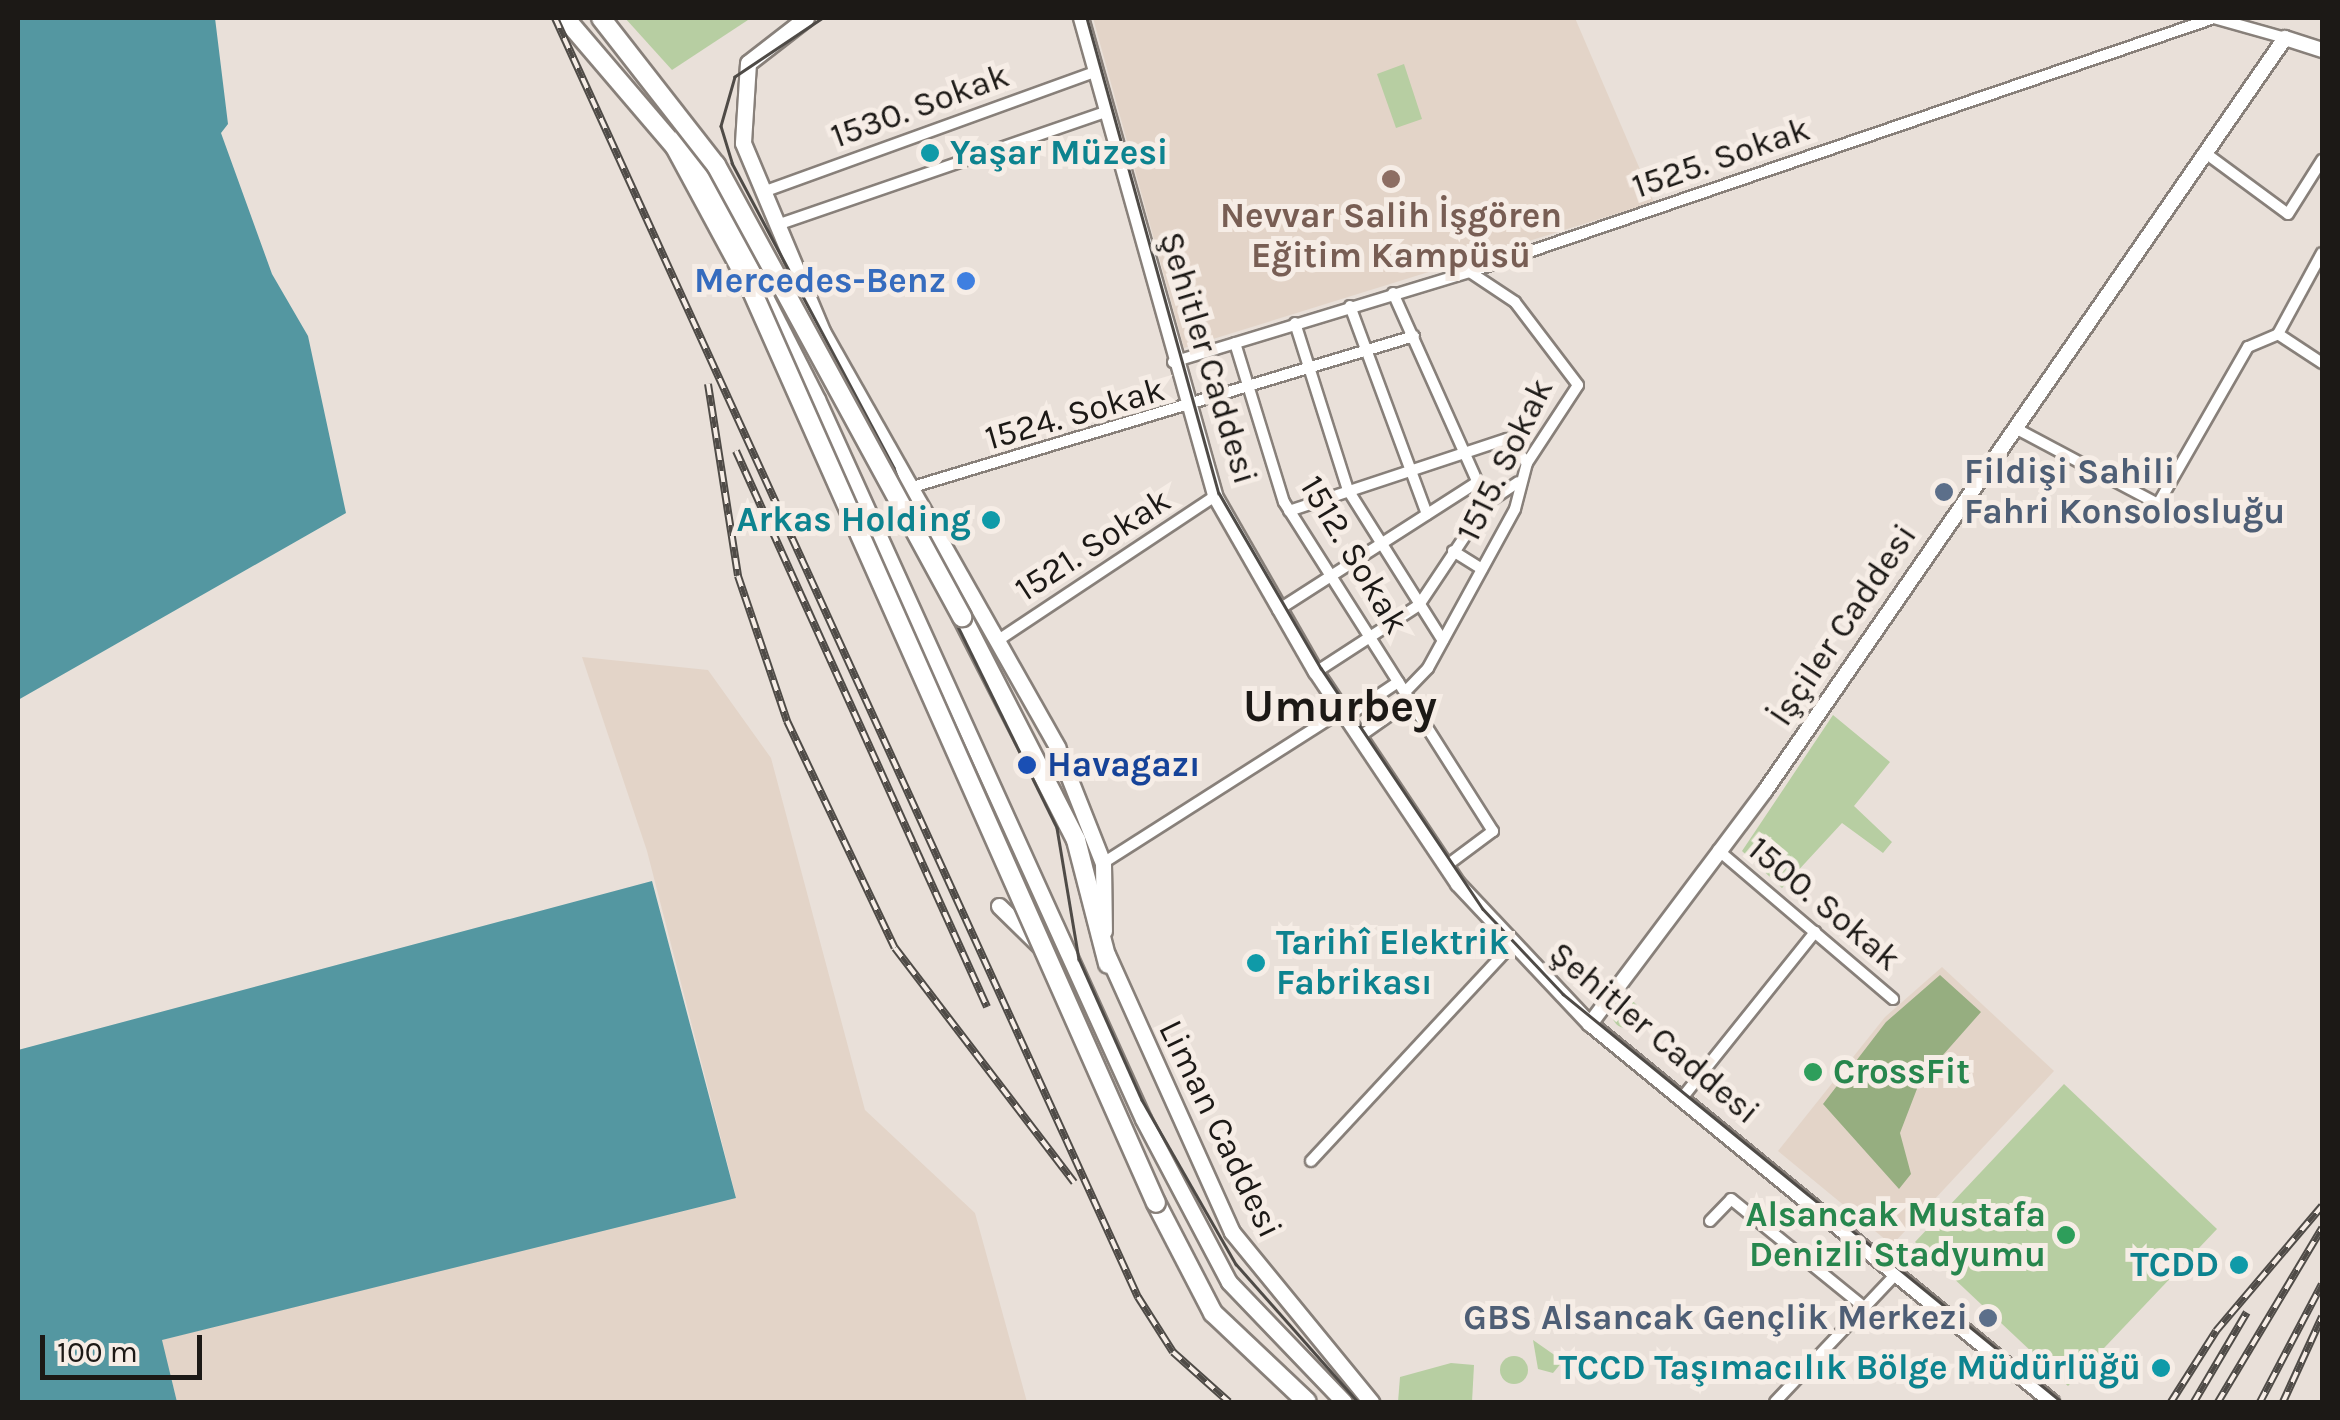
<!DOCTYPE html>
<html>
<head>
<meta charset="utf-8">
<style>
	body { margin:0 }
	#map { position:relative; width:2340px; height:1420px; overflow:hidden; background:#e9e0d9; font-family:Karla,sans-serif }
	div>[style] { position:absolute }
	[style*='--x'] { left:calc(var(--x)*1px); top:calc(var(--y)*1px); width:calc(var(--w)*1px); rotate:calc(var(--a)*1deg) }
	.built>* { inset:0; background:#e3d4c8 }
	.green>* { inset:0; background:#b7cea2 }
	.round { border-radius:50% }
	.forest>* { inset:0; background:#96ae80 }
	.water>* { inset:0; background:#5497a1 }
	.roads { filter:drop-shadow(2px 0 #88807a) drop-shadow(-2px 0 #88807a) drop-shadow(0 2px #88807a) drop-shadow(0 -2px #88807a) }
	.street>* { height:10px; margin:-5px; padding:0 5px; transform-origin:5px; border-radius:5px; background:#fff }
	.secondary>* { height:14px; margin:-7px; padding:0 7px; transform-origin:7px; border-radius:7px; background:#fff }
	.primary>* { height:15px; margin:-7.5px; padding:0 7.5px; transform-origin:7.5px; border-radius:7.5px; background:#fff }
	.highway>* { height:18px; margin:-9px; padding:0 9px; transform-origin:9px; border-radius:9px; background:#fff }
	.tram>* { height:2.5px; margin:-1.25px; padding:0 1.25px; transform-origin:1.25px; border-radius:1.25px; background:#4f4b47 }
	.rail>* { height:8px; margin-top:-4px; transform-origin:0; background:repeating-linear-gradient(90deg,#f6ede6 0 11px,#4f4b47 0 22px); box-sizing:border-box; border-block:2px solid #4f4b47 }
	.bridges { filter:drop-shadow(2px 0 #88807a) drop-shadow(-2px 0 #88807a) drop-shadow(0 2px #88807a) drop-shadow(0 -2px #88807a) }
	.highway-bridge>* { height:18px; margin:-9px; padding:0 9px; transform-origin:9px; border-radius:9px; background:#fff }
	.dots>* { width:28px; height:28px; translate:-50% -50%; box-sizing:border-box; border:5px solid #f6ede6; border-radius:50% }
	span { translate:-50% -50%; white-space:nowrap; text-align:center; line-height:1.15; -webkit-text-stroke:10px #f6ede6; paint-order:stroke }
	.street-label { font-size:35px; color:#1c1916 }
	.culture-label { font-size:35px; color:#0d838f; font-weight:700 }
	.left { translate:0 -50%; text-align:left }
	.right { translate:-100% -50%; text-align:right }
	.education-label { font-size:35px; color:#785e54; font-weight:700 }
	.shop-label { font-size:35px; color:#366cbe; font-weight:700 }
	.service-label { font-size:35px; color:#4e5e75; font-weight:700 }
	.transit-label { font-size:35px; color:#164399; font-weight:700 }
	.leisure-label { font-size:35px; color:#27864d; font-weight:700 }
	.district-label { font-size:45px; color:#1c1916; font-weight:700 }
	.frame { position:absolute; inset:0; border:20px solid #1c1916; pointer-events:none }
	.scale { position:absolute; left:40px; top:1335px; width:162px; height:45px; box-sizing:border-box; border:5px solid #1c1916; border-top:0; padding-left:12px; font-size:30px; line-height:35px; white-space:nowrap; color:#1c1916; -webkit-text-stroke:8px #f6ede6; paint-order:stroke }
</style>
</head>
<body>
<div id="map">
	<div class="built">
		<i style="clip-path:polygon(1093px 18px,1575px 18px,1654px 202px,1184px 348px)"></i>
		<i style="clip-path:polygon(582px 657px,708px 670px,771px 758px,865px 1110px,975px 1213px,1027px 1402px,177px 1402px,161px 1340px,736px 1197px,647px 851px)"></i>
		<i style="clip-path:polygon(1942px 967px,2054px 1071px,1892px 1245px,1778px 1151px,1885px 1017px)"></i>
	</div>
	<div class="green">
		<i style="clip-path:polygon(625px 18px,751px 18px,672px 70px)"></i>
		<i style="clip-path:polygon(1404px 64px,1422px 119px,1396px 128px,1377px 74px)"></i>
		<i style="clip-path:polygon(1833px 715px,1890px 762px,1854px 806px,1892px 842px,1883px 853px,1842px 823px,1782px 888px,1742px 851px)"></i>
		<i class="round" style="left:1612px;top:1000px;width:28px;height:28px"></i>
		<i style="clip-path:polygon(2064px 1084px,2217px 1229px,2068px 1386px,1915px 1242px)"></i>
		<i style="clip-path:polygon(1533px 1340px,1563px 1361px,1553px 1373px,1538px 1369px)"></i>
		<i class="round" style="left:1500px;top:1356px;width:28px;height:28px"></i>
		<i style="clip-path:polygon(1451px 1363px,1474px 1365px,1472px 1402px,1398px 1402px,1400px 1377px)"></i>
	</div>
	<div class="forest">
		<i style="clip-path:polygon(1940px 975px,1981px 1012px,1920px 1081px,1900px 1133px,1911px 1174px,1899px 1189px,1823px 1104px,1886px 1022px)"></i>
	</div>
	<div class="water">
		<i style="clip-path:polygon(18px 18px,215px 18px,228px 124px,221px 133px,272px 274px,308px 336px,346px 513px,18px 700px)"></i>
		<i style="clip-path:polygon(652px 881px,736px 1198px,162px 1340px,177px 1402px,18px 1402px,18px 1050px)"></i>
	</div>
	<div class="roads">
		<div class="street">
			<i style="--x:2204;--y:152;--w:104;--a:36.4"></i>
			<i style="--x:2288;--y:214;--w:64;--a:-57.8"></i>
			<i style="--x:763;--y:192;--w:353;--a:-19.9"></i>
			<i style="--x:777;--y:225;--w:348;--a:-19"></i>
			<i style="--x:1393;--y:293;--w:230;--a:65.9"></i>
			<i style="--x:1487;--y:503;--w:37;--a:-34"></i>
			<i style="--x:1350;--y:306;--w:222;--a:69.7"></i>
			<i style="--x:1295;--y:323;--w:175;--a:72.4"></i>
			<i style="--x:1348;--y:490;--w:178;--a:57.8"></i>
			<i style="--x:2278;--y:334;--w:53;--a:33.4"></i>
			<i style="--x:1235;--y:343;--w:166;--a:72.9"></i>
			<i style="--x:1284;--y:502;--w:390;--a:57.6"></i>
			<i style="--x:1493;--y:831;--w:59;--a:143.3"></i>
			<i style="--x:1173;--y:362;--w:310;--a:-16.9"></i>
			<i style="--x:1470;--y:272;--w:786;--a:-18.85"></i>
			<i style="--x:2214;--y:18;--w:74;--a:15.7"></i>
			<i style="--x:2015;--y:428;--w:162;--a:28"></i>
			<i style="--x:2158;--y:504;--w:181;--a:-60.2"></i>
			<i style="--x:2248;--y:347;--w:33;--a:-23"></i>
			<i style="--x:2278;--y:334;--w:92;--a:-61.5"></i>
			<i style="--x:916;--y:486;--w:520;--a:-16.76"></i>
			<i style="--x:1289;--y:511;--w:230;--a:-18.3"></i>
			<i style="--x:1507;--y:439;--w:31;--a:50"></i>
			<i style="--x:1453;--y:551;--w:34;--a:32"></i>
			<i style="--x:1278;--y:610;--w:237;--a:-32.7"></i>
			<i style="--x:1000;--y:639;--w:258;--a:-33.6"></i>
			<i style="--x:1316;--y:672;--w:123;--a:-33"></i>
			<i style="--x:1419;--y:605;--w:123;--a:-56.3"></i>
			<i style="--x:1405;--y:692;--w:33;--a:-46"></i>
			<i style="--x:1428;--y:668;--w:181;--a:-61.3"></i>
			<i style="--x:1515;--y:509;--w:48;--a:-75.4"></i>
			<i style="--x:1527;--y:463;--w:93;--a:-56.8"></i>
			<i style="--x:1578;--y:385;--w:104;--a:-127.2"></i>
			<i style="--x:1515;--y:302;--w:54;--a:-146.3"></i>
			<i style="--x:1346;--y:717;--w:63;--a:-33.9"></i>
			<i style="--x:1359;--y:737;--w:62;--a:-35.2"></i>
			<i style="--x:1718;--y:850;--w:230;--a:40.4"></i>
			<i style="--x:1103;--y:863;--w:283;--a:-32.5"></i>
			<i style="--x:1682;--y:1098;--w:213;--a:-51.3"></i>
			<i style="--x:1311;--y:1161;--w:292;--a:-47.1"></i>
			<i style="--x:1710;--y:1221;--w:30;--a:-46"></i>
			<i style="--x:1731;--y:1199;--w:173;--a:39.1"></i>
			<i style="--x:1775;--y:1402;--w:178;--a:-46.6"></i>
		</div>
		<div class="secondary">
			<i style="--x:1081;--y:18;--w:496;--a:74.3"></i>
			<i style="--x:1215;--y:496;--w:203;--a:60.2"></i>
			<i style="--x:1316;--y:672;--w:255;--a:56.2"></i>
			<i style="--x:1458;--y:884;--w:192;--a:46.7"></i>
			<i style="--x:1590;--y:1024;--w:597;--a:39.29"></i>
			<i style="--x:1590;--y:1024;--w:291;--a:-53.1"></i>
			<i style="--x:1765;--y:791;--w:915;--a:-55.37"></i>
			<i style="--x:2285;--y:38;--w:39;--a:18"></i>
		</div>
		<div class="primary">
			<i style="--x:806;--y:18;--w:73;--a:142.2"></i>
			<i style="--x:748;--y:63;--w:80;--a:93.6"></i>
			<i style="--x:743;--y:143;--w:206;--a:67.2"></i>
			<i style="--x:823;--y:333;--w:476;--a:60.5"></i>
			<i style="--x:1057;--y:747;--w:125;--a:68.4"></i>
			<i style="--x:1103;--y:863;--w:68;--a:89.2"></i>
			<i style="--x:682;--y:133;--w:298;--a:63.1"></i>
			<i style="--x:817;--y:399;--w:790;--a:65.64"></i>
			<i style="--x:1143;--y:1119;--w:184;--a:62.2"></i>
			<i style="--x:1229;--y:1282;--w:166;--a:46.2"></i>
			<i style="--x:999;--y:906;--w:56;--a:44.3"></i>
			<i style="--x:1107;--y:954;--w:305;--a:65.8"></i>
			<i style="--x:1232;--y:1232;--w:220;--a:50.7"></i>
		</div>
		<div class="highway">
			<i style="--x:565;--y:18;--w:170;--a:49.5"></i>
			<i style="--x:675;--y:147;--w:153;--a:61.6"></i>
			<i style="--x:962;--y:617;--w:250;--a:62.9"></i>
			<i style="--x:1076;--y:840;--w:128;--a:75.5"></i>
			<i style="--x:1156;--y:1203;--w:124;--a:62.6"></i>
			<i style="--x:1213;--y:1313;--w:129;--a:43.4"></i>
		</div>
	</div>
	<div class="tram">
		<i style="--x:823;--y:18;--w:106;--a:146.2"></i>
		<i style="--x:735;--y:77;--w:51;--a:105.9"></i>
		<i style="--x:721;--y:126;--w:39;--a:73"></i>
		<i style="--x:732;--y:163;--w:345;--a:62"></i>
		<i style="--x:894;--y:468;--w:144;--a:68.8"></i>
		<i style="--x:946;--y:602;--w:252;--a:63.8"></i>
		<i style="--x:1057;--y:828;--w:133;--a:80.5"></i>
		<i style="--x:1079;--y:959;--w:154;--a:65.9"></i>
		<i style="--x:1142;--y:1100;--w:189;--a:60.2"></i>
		<i style="--x:1236;--y:1264;--w:184;--a:48.5"></i>
		<i style="--x:1087;--y:18;--w:493;--a:74.5"></i>
		<i style="--x:1219;--y:493;--w:203;--a:59.8"></i>
		<i style="--x:1321;--y:668;--w:290;--a:56.1"></i>
		<i style="--x:1483;--y:909;--w:117;--a:46.7"></i>
		<i style="--x:1563;--y:994;--w:645;--a:39.27"></i>
	</div>
	<div class="rail">
		<i style="--x:555;--y:18;--w:1406;--a:65.5"></i>
		<i style="--x:1138;--y:1297;--w:65;--a:57.5"></i>
		<i style="--x:1173;--y:1352;--w:75;--a:41.8"></i>
		<i style="--x:708;--y:384;--w:194;--a:81.1"></i>
		<i style="--x:738;--y:576;--w:153;--a:71.3"></i>
		<i style="--x:787;--y:721;--w:251;--a:64.6"></i>
		<i style="--x:895;--y:948;--w:295;--a:52.6"></i>
		<i style="--x:736;--y:451;--w:610;--a:65.7"></i>
		<i style="--x:2171;--y:1402;--w:84;--a:-57.6"></i>
		<i style="--x:2216;--y:1331;--w:164;--a:-49.7"></i>
		<i style="--x:2194;--y:1402;--w:104;--a:-59.5"></i>
		<i style="--x:2218;--y:1402;--w:203;--a:-59.1"></i>
		<i style="--x:2260;--y:1402;--w:133;--a:-62.3"></i>
		<i style="--x:2283;--y:1402;--w:94;--a:-65.4"></i>
	</div>
	<div class="bridges">
		<div class="highway-bridge">
			<i style="--x:601;--y:18;--w:187;--a:52"></i>
			<i style="--x:716;--y:165;--w:515;--a:61.44"></i>
			<i style="--x:748;--y:282;--w:1007;--a:66.11"></i>
		</div>
	</div>
	<div class="dots">
		<i style="left:930px;top:153px;background:#0f9aa8"></i>
		<i style="left:1391px;top:179px;background:#8d6e63"></i>
		<i style="left:966px;top:281px;background:#3f7fe0"></i>
		<i style="left:1944px;top:492px;background:#5c6f8a"></i>
		<i style="left:991px;top:520px;background:#0f9aa8"></i>
		<i style="left:1027px;top:765px;background:#1a4fb4"></i>
		<i style="left:1256px;top:963px;background:#0f9aa8"></i>
		<i style="left:1813px;top:1072px;background:#2e9e5b"></i>
		<i style="left:2066px;top:1235px;background:#2e9e5b"></i>
		<i style="left:2239px;top:1265px;background:#0f9aa8"></i>
		<i style="left:1988px;top:1318px;background:#5c6f8a"></i>
		<i style="left:2161px;top:1368px;background:#0f9aa8"></i>
	</div>
	<div class="street-label">
		<span style="left:920px;top:106px;rotate:-20deg">1530. Sokak</span>
		<span style="left:1721px;top:158px;rotate:-19deg">1525. Sokak</span>
		<span style="left:1208px;top:358px;rotate:73deg">Şehitler Caddesi</span>
		<span style="left:1075px;top:414px;rotate:-16deg">1524. Sokak</span>
		<span style="left:1505px;top:460px;rotate:-64deg">1515. Sokak</span>
		<span style="left:1093px;top:545px;rotate:-33deg">1521. Sokak</span>
		<span style="left:1354px;top:555px;rotate:59deg">1512. Sokak</span>
		<span style="left:1843px;top:625px;rotate:-56deg">İşçiler Caddesi</span>
		<span style="left:1824px;top:904px;rotate:40deg">1500. Sokak</span>
		<span style="left:1654px;top:1033px;rotate:40deg">Şehitler Caddesi</span>
		<span style="left:1220px;top:1129px;rotate:64deg">Liman Caddesi</span>
	</div>
	<div class="culture-label">
		<span class="left" style="left:950px;top:153px">Yaşar Müzesi</span>
		<span class="right" style="left:971px;top:520px">Arkas Holding</span>
		<span class="left" style="left:1276px;top:963px">Tarihî Elektrik<br>Fabrikası</span>
		<span class="right" style="left:2219px;top:1265px">TCDD</span>
		<span class="right" style="left:2141px;top:1368px">TCCD Taşımacılık Bölge Müdürlüğü</span>
	</div>
	<div class="education-label">
		<span style="left:1391px;top:236px">Nevvar Salih İşgören<br>Eğitim Kampüsü</span>
	</div>
	<div class="shop-label">
		<span class="right" style="left:946px;top:281px">Mercedes-Benz</span>
	</div>
	<div class="service-label">
		<span class="left" style="left:1964px;top:492px">Fildişi Sahili<br>Fahri Konsolosluğu</span>
		<span class="right" style="left:1968px;top:1318px">GBS Alsancak Gençlik Merkezi</span>
	</div>
	<div class="transit-label">
		<span class="left" style="left:1047px;top:765px">Havagazı</span>
	</div>
	<div class="leisure-label">
		<span class="left" style="left:1833px;top:1072px">CrossFit</span>
		<span class="right" style="left:2046px;top:1235px">Alsancak Mustafa<br>Denizli Stadyumu</span>
	</div>
	<div class="district-label">
		<span style="left:1340px;top:707px">Umurbey</span>
	</div>
	<div class="frame"></div>
	<div class="scale">100 m</div>
</div>
</body>
</html>
